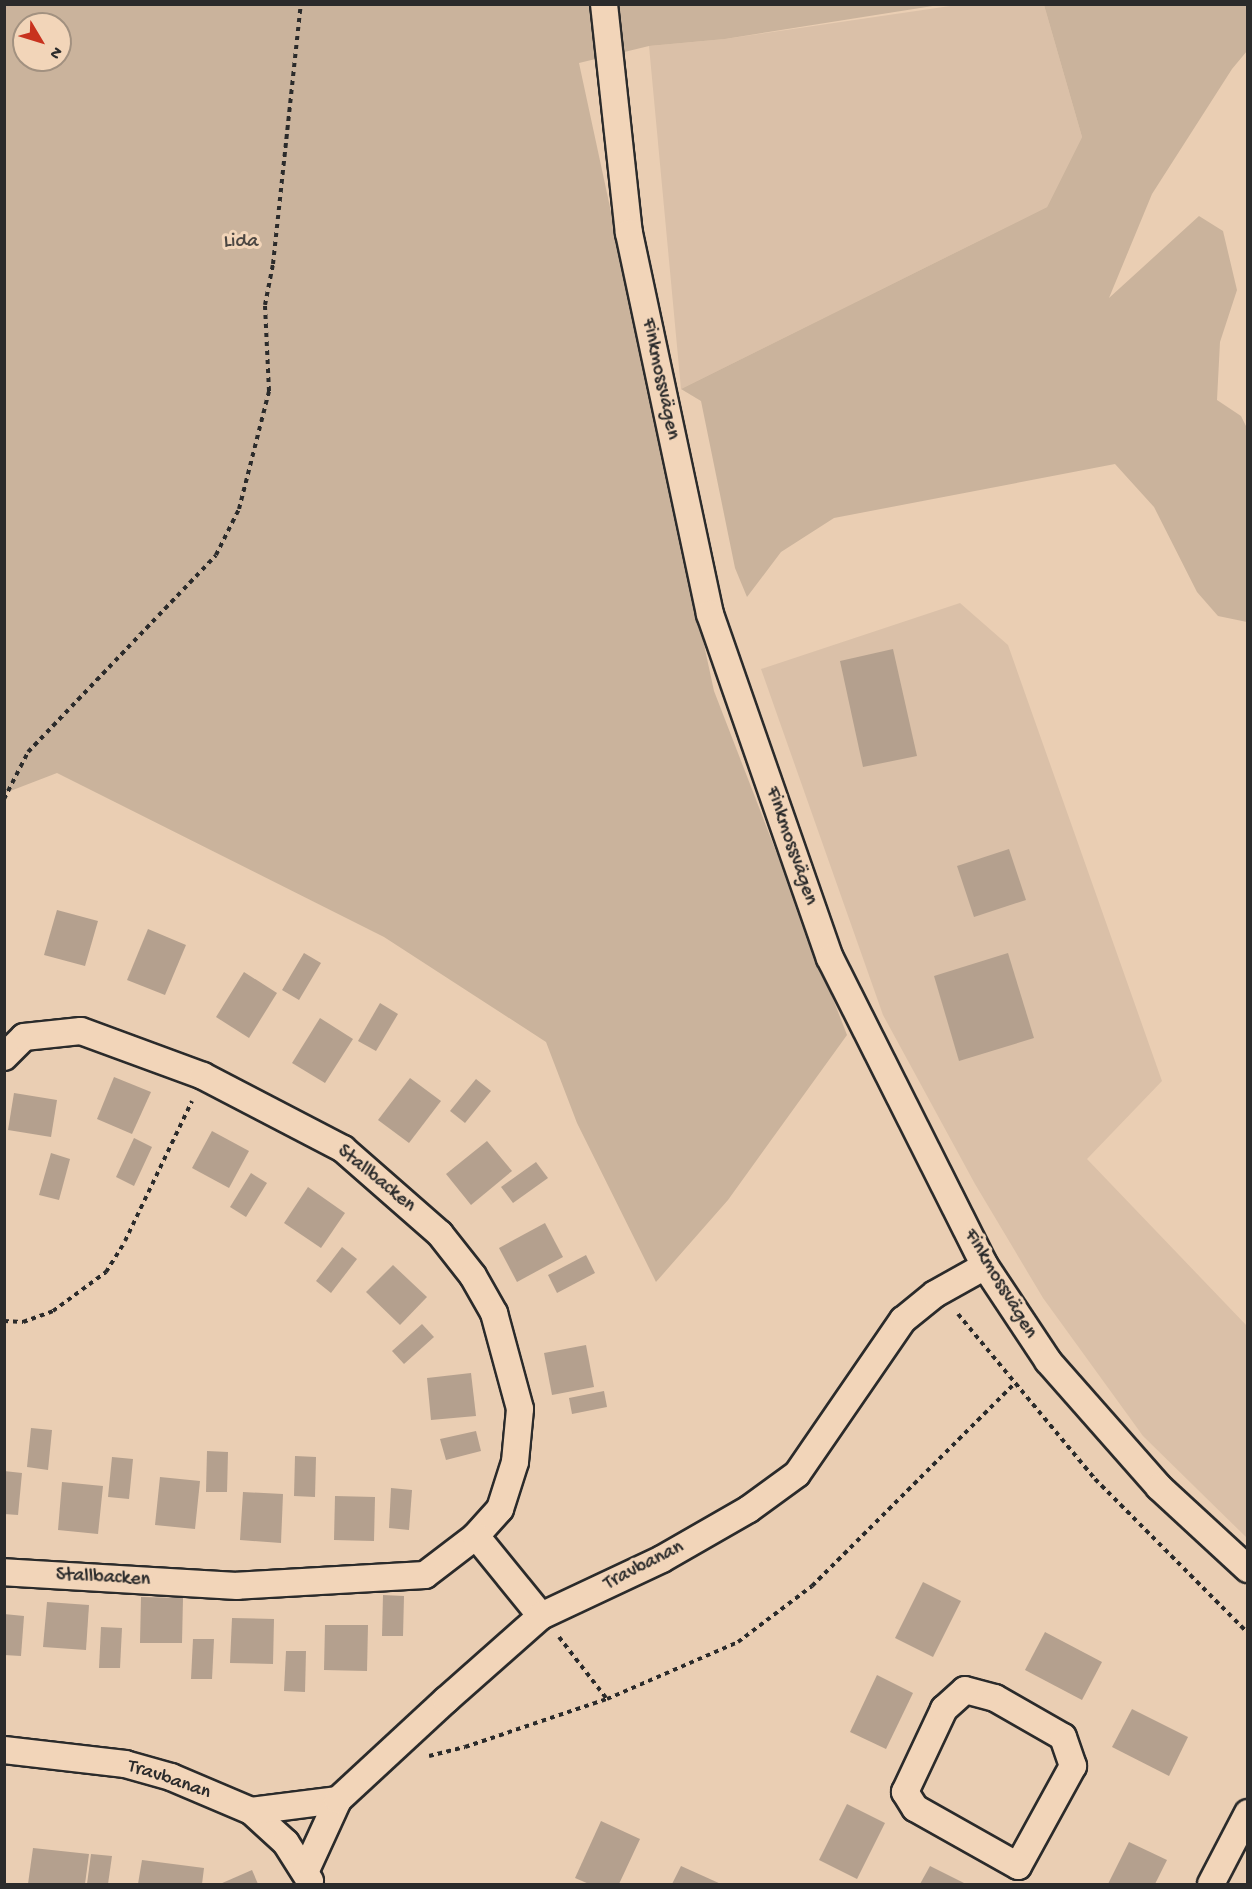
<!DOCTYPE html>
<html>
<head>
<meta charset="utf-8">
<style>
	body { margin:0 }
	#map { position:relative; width:1252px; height:1889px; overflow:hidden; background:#eaceb3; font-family:"Gochi Hand",sans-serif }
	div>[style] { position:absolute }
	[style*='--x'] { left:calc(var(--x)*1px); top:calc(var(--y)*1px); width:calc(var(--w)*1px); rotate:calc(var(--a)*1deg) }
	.built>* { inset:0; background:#dac0a8 }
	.green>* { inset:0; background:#cab39c }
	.building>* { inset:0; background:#b4a08e }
	.path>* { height:4px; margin-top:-2px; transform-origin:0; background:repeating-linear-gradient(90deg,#2b2b2b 0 4.5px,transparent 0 9px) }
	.roads { filter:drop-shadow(2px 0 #2b2b2b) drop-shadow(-2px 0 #2b2b2b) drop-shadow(0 2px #2b2b2b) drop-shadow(0 -2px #2b2b2b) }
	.minor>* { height:26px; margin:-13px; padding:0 13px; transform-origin:13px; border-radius:13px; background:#f2d5b9 }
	span { translate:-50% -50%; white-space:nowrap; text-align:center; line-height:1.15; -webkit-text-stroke:6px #f2d5b9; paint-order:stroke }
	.park-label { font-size:20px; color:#4b4642 }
	.street-label { font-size:20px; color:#2b2b2b }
	.frame { position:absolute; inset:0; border:6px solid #2b2b2b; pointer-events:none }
	.north { position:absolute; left:12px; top:12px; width:60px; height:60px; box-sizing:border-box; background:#f2d5b9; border:2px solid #a29180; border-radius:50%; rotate:128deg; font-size:16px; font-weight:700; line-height:24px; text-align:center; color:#2b2b2b }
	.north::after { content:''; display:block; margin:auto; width:21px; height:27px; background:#c8321e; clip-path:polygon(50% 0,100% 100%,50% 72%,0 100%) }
</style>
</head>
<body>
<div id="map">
	<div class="built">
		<i style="clip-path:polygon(957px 5px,1044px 5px,1082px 137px,1047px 207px,681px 389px,649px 46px,725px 39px)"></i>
		<i style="clip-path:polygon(960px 603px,1008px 645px,1162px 1081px,1087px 1159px,1247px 1326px,1247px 1538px,1143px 1436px,1043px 1298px,975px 1184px,883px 1015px,761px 669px)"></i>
	</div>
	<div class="green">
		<i style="clip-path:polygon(evenodd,5px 5px,939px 5px,725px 39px,649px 46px,579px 63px,714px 691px,847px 1035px,728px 1200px,656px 1282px,577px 1123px,546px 1042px,384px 937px,57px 773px,5px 793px,5px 5px,24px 24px,60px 24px,60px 60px,24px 60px,24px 24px)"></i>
		<i style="clip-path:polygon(1044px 5px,1247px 5px,1247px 51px,1232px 69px,1152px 194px,1109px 298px,1199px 216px,1223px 231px,1237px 290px,1220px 342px,1217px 400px,1241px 416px,1247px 428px,1247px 622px,1218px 616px,1197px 592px,1154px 507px,1115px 464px,834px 518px,781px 552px,747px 597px,735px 568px,701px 401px,681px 389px,1047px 207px,1082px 137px)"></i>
	</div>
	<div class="building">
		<i style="clip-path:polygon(893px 649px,917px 756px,863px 767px,840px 661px)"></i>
		<i style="clip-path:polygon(1009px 849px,1026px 900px,974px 917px,957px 866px)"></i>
		<i style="clip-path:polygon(57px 910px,98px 921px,85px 966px,44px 955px)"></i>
		<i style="clip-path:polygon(148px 929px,186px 945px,165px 995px,127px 980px)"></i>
		<i style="clip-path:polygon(304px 953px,321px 963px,299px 1000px,282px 990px)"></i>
		<i style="clip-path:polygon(1008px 953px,1034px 1038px,959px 1061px,934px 976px)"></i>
		<i style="clip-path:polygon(244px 972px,277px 993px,249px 1038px,216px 1017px)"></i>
		<i style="clip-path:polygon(380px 1003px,398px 1014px,376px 1051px,358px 1041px)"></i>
		<i style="clip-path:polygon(320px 1018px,353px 1039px,325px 1083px,292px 1063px)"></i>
		<i style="clip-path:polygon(114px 1077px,151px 1092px,132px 1134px,97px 1119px)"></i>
		<i style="clip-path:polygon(410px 1078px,441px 1101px,409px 1143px,378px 1120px)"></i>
		<i style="clip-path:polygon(476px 1079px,491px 1091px,465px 1123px,450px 1111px)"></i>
		<i style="clip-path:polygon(14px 1093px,57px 1100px,51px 1137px,8px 1130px)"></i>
		<i style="clip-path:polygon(212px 1131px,249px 1151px,229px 1188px,192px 1168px)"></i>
		<i style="clip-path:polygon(134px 1138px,152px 1147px,134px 1186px,116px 1177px)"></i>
		<i style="clip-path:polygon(487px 1141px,512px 1171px,471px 1205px,446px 1174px)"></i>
		<i style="clip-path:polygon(51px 1153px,70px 1159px,59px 1200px,39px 1195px)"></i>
		<i style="clip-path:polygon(536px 1162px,548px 1178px,513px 1203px,501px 1187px)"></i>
		<i style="clip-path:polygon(251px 1173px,267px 1183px,246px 1217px,230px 1207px)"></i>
		<i style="clip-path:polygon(308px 1187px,345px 1213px,321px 1248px,284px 1223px)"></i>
		<i style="clip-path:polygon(545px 1223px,563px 1257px,517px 1282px,499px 1248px)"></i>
		<i style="clip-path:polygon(342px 1247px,357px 1259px,331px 1293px,316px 1281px)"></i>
		<i style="clip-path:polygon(586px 1255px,595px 1273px,557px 1293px,548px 1275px)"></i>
		<i style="clip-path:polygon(393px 1265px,427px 1297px,400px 1325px,366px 1292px)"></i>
		<i style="clip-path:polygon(422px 1324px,434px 1337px,404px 1364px,392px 1351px)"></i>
		<i style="clip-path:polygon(586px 1345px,594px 1387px,552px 1395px,544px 1353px)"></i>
		<i style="clip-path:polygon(471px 1373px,476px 1416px,431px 1420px,427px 1378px)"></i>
		<i style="clip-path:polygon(604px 1391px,607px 1407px,572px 1414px,569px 1398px)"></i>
		<i style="clip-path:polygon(31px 1428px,52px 1430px,48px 1470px,27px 1467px)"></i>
		<i style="clip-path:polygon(476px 1431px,481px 1451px,446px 1460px,440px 1439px)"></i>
		<i style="clip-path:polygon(207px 1451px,228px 1452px,227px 1492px,206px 1492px)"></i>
		<i style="clip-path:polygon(295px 1456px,316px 1457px,315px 1497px,294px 1496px)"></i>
		<i style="clip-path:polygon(112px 1457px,133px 1459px,129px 1499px,108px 1497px)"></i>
		<i style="clip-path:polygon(4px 1471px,22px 1473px,18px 1515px,4px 1514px)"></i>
		<i style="clip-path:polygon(160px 1477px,200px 1481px,195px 1529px,155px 1525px)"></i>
		<i style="clip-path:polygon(62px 1482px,103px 1486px,98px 1534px,58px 1530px)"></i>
		<i style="clip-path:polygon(391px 1488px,412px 1490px,409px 1530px,389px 1528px)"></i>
		<i style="clip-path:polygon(243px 1492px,283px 1494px,281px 1543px,240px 1540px)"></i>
		<i style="clip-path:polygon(335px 1496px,375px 1497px,374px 1541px,334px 1540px)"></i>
		<i style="clip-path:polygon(923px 1582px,961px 1601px,933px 1657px,895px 1638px)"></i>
		<i style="clip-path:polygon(383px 1595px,404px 1596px,403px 1636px,382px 1636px)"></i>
		<i style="clip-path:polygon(141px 1597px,183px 1598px,182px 1643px,140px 1643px)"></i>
		<i style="clip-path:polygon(47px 1602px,89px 1605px,86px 1650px,43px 1647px)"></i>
		<i style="clip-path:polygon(4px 1614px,24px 1616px,21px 1656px,4px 1655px)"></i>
		<i style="clip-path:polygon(232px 1618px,274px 1619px,273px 1664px,230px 1663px)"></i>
		<i style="clip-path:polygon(325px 1625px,368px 1625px,367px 1671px,324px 1670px)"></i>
		<i style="clip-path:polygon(101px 1627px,122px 1628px,120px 1668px,99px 1668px)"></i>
		<i style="clip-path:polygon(1045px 1632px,1102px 1662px,1082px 1700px,1025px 1670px)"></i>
		<i style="clip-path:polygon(193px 1639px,214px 1639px,212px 1679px,191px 1679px)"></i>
		<i style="clip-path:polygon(286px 1651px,306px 1651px,305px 1692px,284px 1691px)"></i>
		<i style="clip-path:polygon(877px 1675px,913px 1693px,886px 1749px,850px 1732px)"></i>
		<i style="clip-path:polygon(1132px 1709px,1188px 1737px,1169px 1776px,1112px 1747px)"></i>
		<i style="clip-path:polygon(847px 1804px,885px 1823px,857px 1879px,819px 1860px)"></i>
		<i style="clip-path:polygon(601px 1821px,640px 1839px,619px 1884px,589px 1884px,575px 1878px)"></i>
		<i style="clip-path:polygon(1129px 1842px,1167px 1860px,1155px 1884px,1108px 1884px)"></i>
		<i style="clip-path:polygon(33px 1848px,89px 1854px,85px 1884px,28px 1884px)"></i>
		<i style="clip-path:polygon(91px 1854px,112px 1856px,108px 1884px,87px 1884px)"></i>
		<i style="clip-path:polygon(142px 1860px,204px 1868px,202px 1884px,138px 1884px)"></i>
		<i style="clip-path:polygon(681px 1866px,721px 1884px,672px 1884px)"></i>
		<i style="clip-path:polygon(930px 1866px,966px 1884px,920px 1884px)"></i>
		<i style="clip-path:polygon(252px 1870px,258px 1884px,220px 1884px)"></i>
	</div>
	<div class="path">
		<i style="--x:4;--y:799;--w:53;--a:-62.9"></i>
		<i style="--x:28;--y:752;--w:272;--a:-46.3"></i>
		<i style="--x:216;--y:555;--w:51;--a:-63.4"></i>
		<i style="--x:239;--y:509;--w:122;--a:-75.7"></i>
		<i style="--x:269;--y:391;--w:86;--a:-92.7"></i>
		<i style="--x:265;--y:305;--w:42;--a:-79"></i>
		<i style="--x:273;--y:264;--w:262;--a:-83.9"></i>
		<i style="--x:958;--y:1314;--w:214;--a:50.3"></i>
		<i style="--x:1095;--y:1479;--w:217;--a:45.2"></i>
		<i style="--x:4;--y:1321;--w:19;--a:3"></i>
		<i style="--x:23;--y:1322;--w:32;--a:-20"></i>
		<i style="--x:53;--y:1311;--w:66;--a:-36.3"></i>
		<i style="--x:106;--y:1272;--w:36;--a:-58"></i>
		<i style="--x:125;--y:1241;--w:155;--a:-64.4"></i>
		<i style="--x:559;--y:1637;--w:78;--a:52.3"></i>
		<i style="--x:429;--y:1756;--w:37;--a:-14"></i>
		<i style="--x:465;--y:1747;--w:150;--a:-18.7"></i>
		<i style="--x:607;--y:1699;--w:143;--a:-23.5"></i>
		<i style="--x:738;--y:1642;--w:93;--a:-37.1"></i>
		<i style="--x:812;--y:1586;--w:287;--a:-45"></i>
	</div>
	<div class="roads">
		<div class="minor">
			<i style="--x:604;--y:4;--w:230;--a:83.8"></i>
			<i style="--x:629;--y:233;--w:390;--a:78"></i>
			<i style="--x:710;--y:614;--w:364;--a:70.8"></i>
			<i style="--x:830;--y:958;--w:345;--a:63.3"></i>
			<i style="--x:985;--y:1266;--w:114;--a:56.4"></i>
			<i style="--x:1048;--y:1361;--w:168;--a:48.6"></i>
			<i style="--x:1159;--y:1487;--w:121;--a:42.7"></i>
			<i style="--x:4;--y:1057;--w:28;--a:-45"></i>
			<i style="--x:24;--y:1037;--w:57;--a:-6"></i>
			<i style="--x:81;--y:1031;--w:130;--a:20.2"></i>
			<i style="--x:203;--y:1076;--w:158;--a:27.5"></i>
			<i style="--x:343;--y:1149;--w:129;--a:41.2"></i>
			<i style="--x:440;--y:1234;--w:53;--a:51.8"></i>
			<i style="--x:473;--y:1276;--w:43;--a:60.4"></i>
			<i style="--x:494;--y:1313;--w:99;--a:74.8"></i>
			<i style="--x:520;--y:1409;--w:53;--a:95.4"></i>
			<i style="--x:515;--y:1462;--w:49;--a:107.7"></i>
			<i style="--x:500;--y:1509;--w:36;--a:132"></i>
			<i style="--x:476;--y:1536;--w:64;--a:142.6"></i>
			<i style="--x:425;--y:1575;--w:188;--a:176.7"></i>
			<i style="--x:237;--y:1586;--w:233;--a:-176.6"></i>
			<i style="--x:476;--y:1536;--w:103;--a:50.9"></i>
			<i style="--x:965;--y:1690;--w:31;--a:15"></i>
			<i style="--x:995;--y:1698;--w:78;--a:29.8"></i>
			<i style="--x:1063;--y:1737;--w:31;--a:71"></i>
			<i style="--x:1073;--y:1766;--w:114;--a:118.8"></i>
			<i style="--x:1018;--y:1866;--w:118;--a:-150.6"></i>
			<i style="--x:915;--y:1808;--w:19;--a:-122"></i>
			<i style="--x:905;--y:1792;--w:92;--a:-64.8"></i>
			<i style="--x:944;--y:1709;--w:28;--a:-42"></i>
			<i style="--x:4;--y:1750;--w:122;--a:6.6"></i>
			<i style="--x:125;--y:1764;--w:48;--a:15.8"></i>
			<i style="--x:171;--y:1777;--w:87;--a:23"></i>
			<i style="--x:251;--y:1811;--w:47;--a:42.4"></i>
			<i style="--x:286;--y:1843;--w:45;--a:57.7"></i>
			<i style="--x:251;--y:1811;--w:88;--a:-7.2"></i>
			<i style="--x:306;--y:1870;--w:77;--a:-65.4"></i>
			<i style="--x:338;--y:1800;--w:147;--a:-42.8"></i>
			<i style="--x:446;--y:1700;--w:127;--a:-41.5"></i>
			<i style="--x:541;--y:1616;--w:134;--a:-25.2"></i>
			<i style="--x:662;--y:1559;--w:100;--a:-29.9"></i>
			<i style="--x:749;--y:1509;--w:59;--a:-36.1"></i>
			<i style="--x:797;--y:1474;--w:187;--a:-55.5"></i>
			<i style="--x:903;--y:1320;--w:41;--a:-39.1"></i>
			<i style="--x:935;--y:1294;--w:57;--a:-29.2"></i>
			<i style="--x:1211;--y:1884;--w:80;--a:-62.5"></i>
		</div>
	</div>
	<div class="park-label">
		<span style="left:241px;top:242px">Lida</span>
	</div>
	<div class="street-label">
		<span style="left:660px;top:379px;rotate:78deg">Finkmossvägen</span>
		<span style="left:791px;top:846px;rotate:71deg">Finkmossvägen</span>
		<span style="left:376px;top:1179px;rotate:39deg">Stallbacken</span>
		<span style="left:1000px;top:1284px;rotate:59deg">Finkmossvägen</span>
		<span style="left:644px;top:1566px;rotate:-27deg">Travbanan</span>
		<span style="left:103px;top:1578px;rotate:3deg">Stallbacken</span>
		<span style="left:169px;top:1780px;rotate:19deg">Travbanan</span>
	</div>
	<div class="frame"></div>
	<div class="north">N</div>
</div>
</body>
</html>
